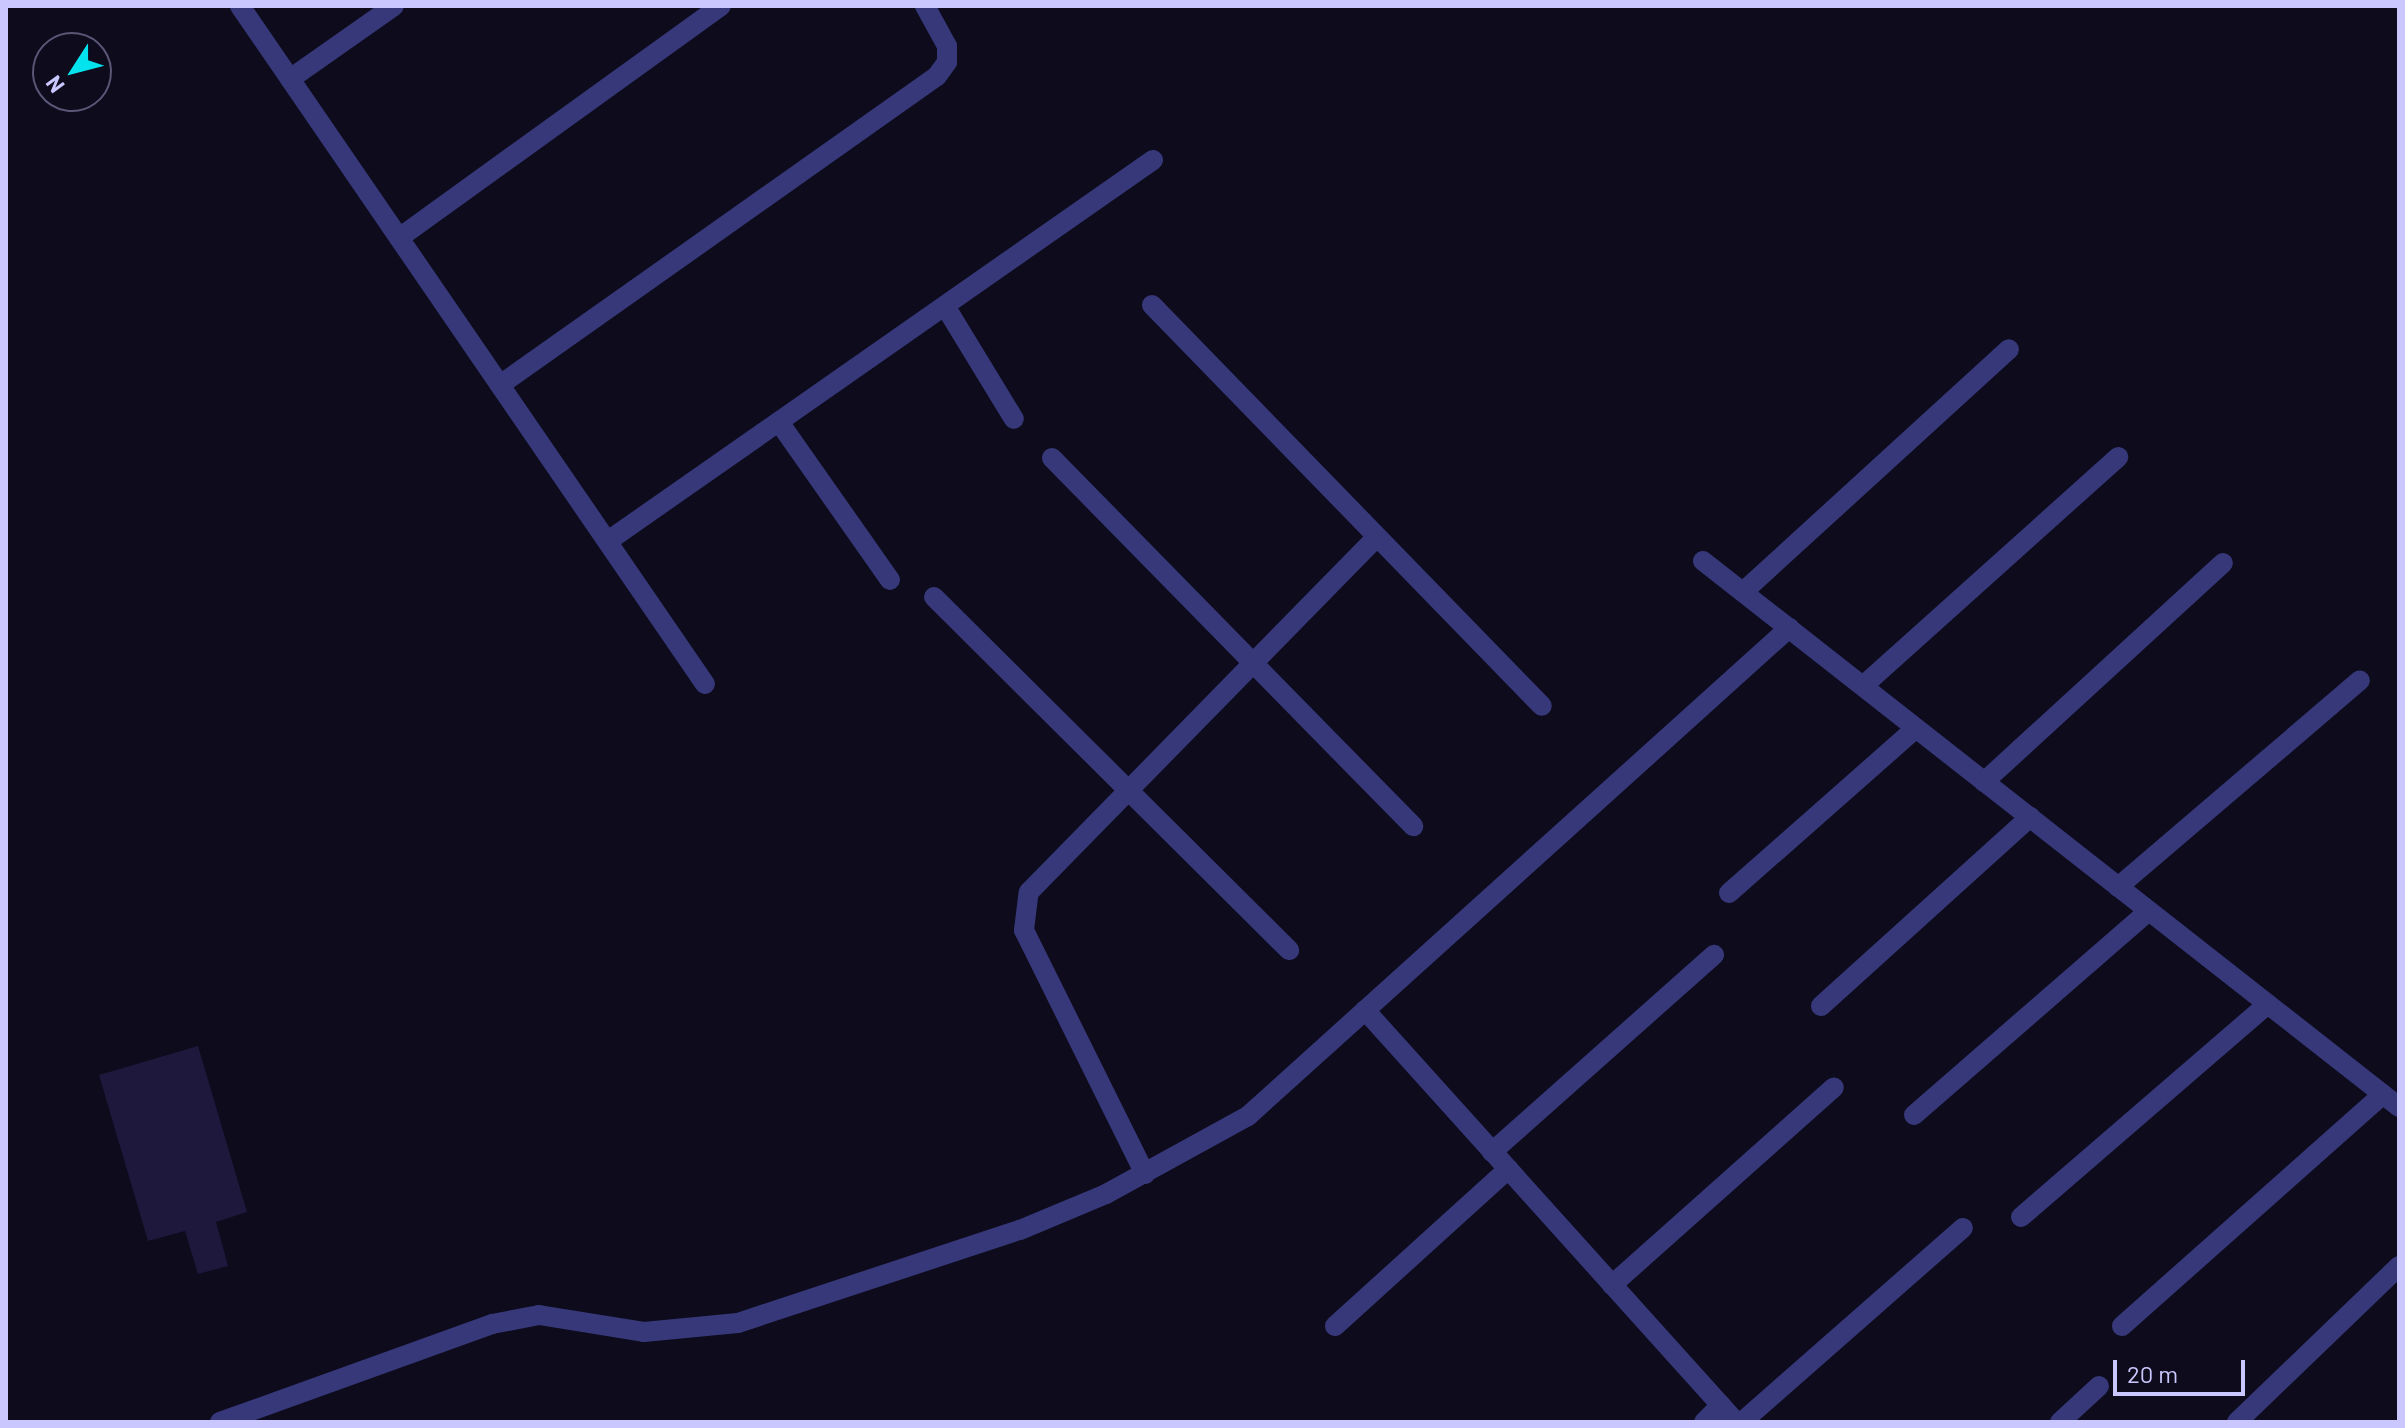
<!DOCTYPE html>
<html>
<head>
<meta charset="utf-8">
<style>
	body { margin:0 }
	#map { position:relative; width:2405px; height:1428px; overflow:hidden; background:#0d0b1c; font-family:Barlow,sans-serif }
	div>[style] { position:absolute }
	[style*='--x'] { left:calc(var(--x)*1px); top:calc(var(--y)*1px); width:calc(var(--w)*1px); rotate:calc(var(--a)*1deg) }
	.building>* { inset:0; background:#1d183c }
	.street>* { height:20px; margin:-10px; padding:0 10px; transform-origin:10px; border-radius:10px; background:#37387a }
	span { translate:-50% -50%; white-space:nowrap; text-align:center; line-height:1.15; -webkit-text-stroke:6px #0d0b1c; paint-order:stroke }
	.frame { position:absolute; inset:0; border:8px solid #cac7fe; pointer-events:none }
	.north { position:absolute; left:32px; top:32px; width:80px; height:80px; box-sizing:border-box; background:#0d0b1c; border:2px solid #595676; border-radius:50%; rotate:234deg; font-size:22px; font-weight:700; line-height:32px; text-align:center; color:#cac7fe }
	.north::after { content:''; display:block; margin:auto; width:28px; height:36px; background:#03e3ee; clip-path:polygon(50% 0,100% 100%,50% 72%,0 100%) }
	.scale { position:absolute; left:2113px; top:1360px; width:132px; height:36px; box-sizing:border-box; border:4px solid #cac7fe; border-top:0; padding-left:10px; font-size:24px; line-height:28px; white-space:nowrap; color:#cac7fe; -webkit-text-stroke:6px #0d0b1c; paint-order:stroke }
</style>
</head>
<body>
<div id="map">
	<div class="building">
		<i style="clip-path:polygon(198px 1046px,247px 1212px,216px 1222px,228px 1266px,198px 1274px,185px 1231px,148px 1241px,99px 1075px)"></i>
	</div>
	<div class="street">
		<i style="--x:240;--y:6;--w:822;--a:55.56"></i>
		<i style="--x:290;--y:79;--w:127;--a:-35.1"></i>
		<i style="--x:399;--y:238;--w:397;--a:-35.8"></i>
		<i style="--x:1152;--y:305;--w:559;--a:45.8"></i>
		<i style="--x:945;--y:306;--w:132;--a:58.6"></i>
		<i style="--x:500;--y:385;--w:535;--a:-35.26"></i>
		<i style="--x:937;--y:76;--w:17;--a:-54"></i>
		<i style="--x:947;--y:62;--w:16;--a:-90"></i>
		<i style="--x:947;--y:46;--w:46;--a:-118.8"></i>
		<i style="--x:779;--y:422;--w:193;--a:54.9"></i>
		<i style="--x:1052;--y:458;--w:516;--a:45.55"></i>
		<i style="--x:608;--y:541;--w:665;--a:-34.96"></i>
		<i style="--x:1703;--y:561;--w:885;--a:38.11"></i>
		<i style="--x:1743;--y:592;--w:360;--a:-42.4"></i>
		<i style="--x:934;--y:597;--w:501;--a:44.84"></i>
		<i style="--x:1863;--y:686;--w:343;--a:-41.9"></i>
		<i style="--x:1984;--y:782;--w:324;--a:-42.5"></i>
		<i style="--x:2118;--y:887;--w:318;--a:-40.5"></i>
		<i style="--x:1729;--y:893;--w:249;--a:-41.4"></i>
		<i style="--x:1821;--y:1006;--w:282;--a:-42.1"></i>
		<i style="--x:1365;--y:1010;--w:554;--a:48"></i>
		<i style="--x:1914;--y:1115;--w:311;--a:-41"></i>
		<i style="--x:1492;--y:1152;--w:297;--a:-41.6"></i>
		<i style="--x:1145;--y:1174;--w:272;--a:-116.4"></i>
		<i style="--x:1024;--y:930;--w:38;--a:-83"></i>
		<i style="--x:1029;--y:892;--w:497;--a:-45.6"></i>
		<i style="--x:2021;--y:1217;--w:326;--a:-40.8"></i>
		<i style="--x:1612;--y:1285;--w:297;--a:-41.7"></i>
		<i style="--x:1335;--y:1326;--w:234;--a:-42.2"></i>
		<i style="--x:2122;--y:1326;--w:349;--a:-41.6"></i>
		<i style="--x:220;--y:1422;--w:289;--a:-19.8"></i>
		<i style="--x:492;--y:1324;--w:48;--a:-10.8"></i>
		<i style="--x:539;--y:1315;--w:106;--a:9.2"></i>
		<i style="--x:644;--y:1332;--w:94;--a:-5.5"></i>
		<i style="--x:738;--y:1323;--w:297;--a:-18.3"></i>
		<i style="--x:1020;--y:1230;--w:93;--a:-22.7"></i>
		<i style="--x:1106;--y:1194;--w:162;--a:-28.8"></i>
		<i style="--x:1248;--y:1116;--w:729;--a:-42.05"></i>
		<i style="--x:1704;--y:1422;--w:24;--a:-45"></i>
		<i style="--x:1742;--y:1422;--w:294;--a:-41.3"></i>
		<i style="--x:2060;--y:1422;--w:53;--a:-42.7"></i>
		<i style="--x:2237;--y:1422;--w:225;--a:-43.9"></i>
	</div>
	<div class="frame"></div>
	<div class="north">N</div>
	<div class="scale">20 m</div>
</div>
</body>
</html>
